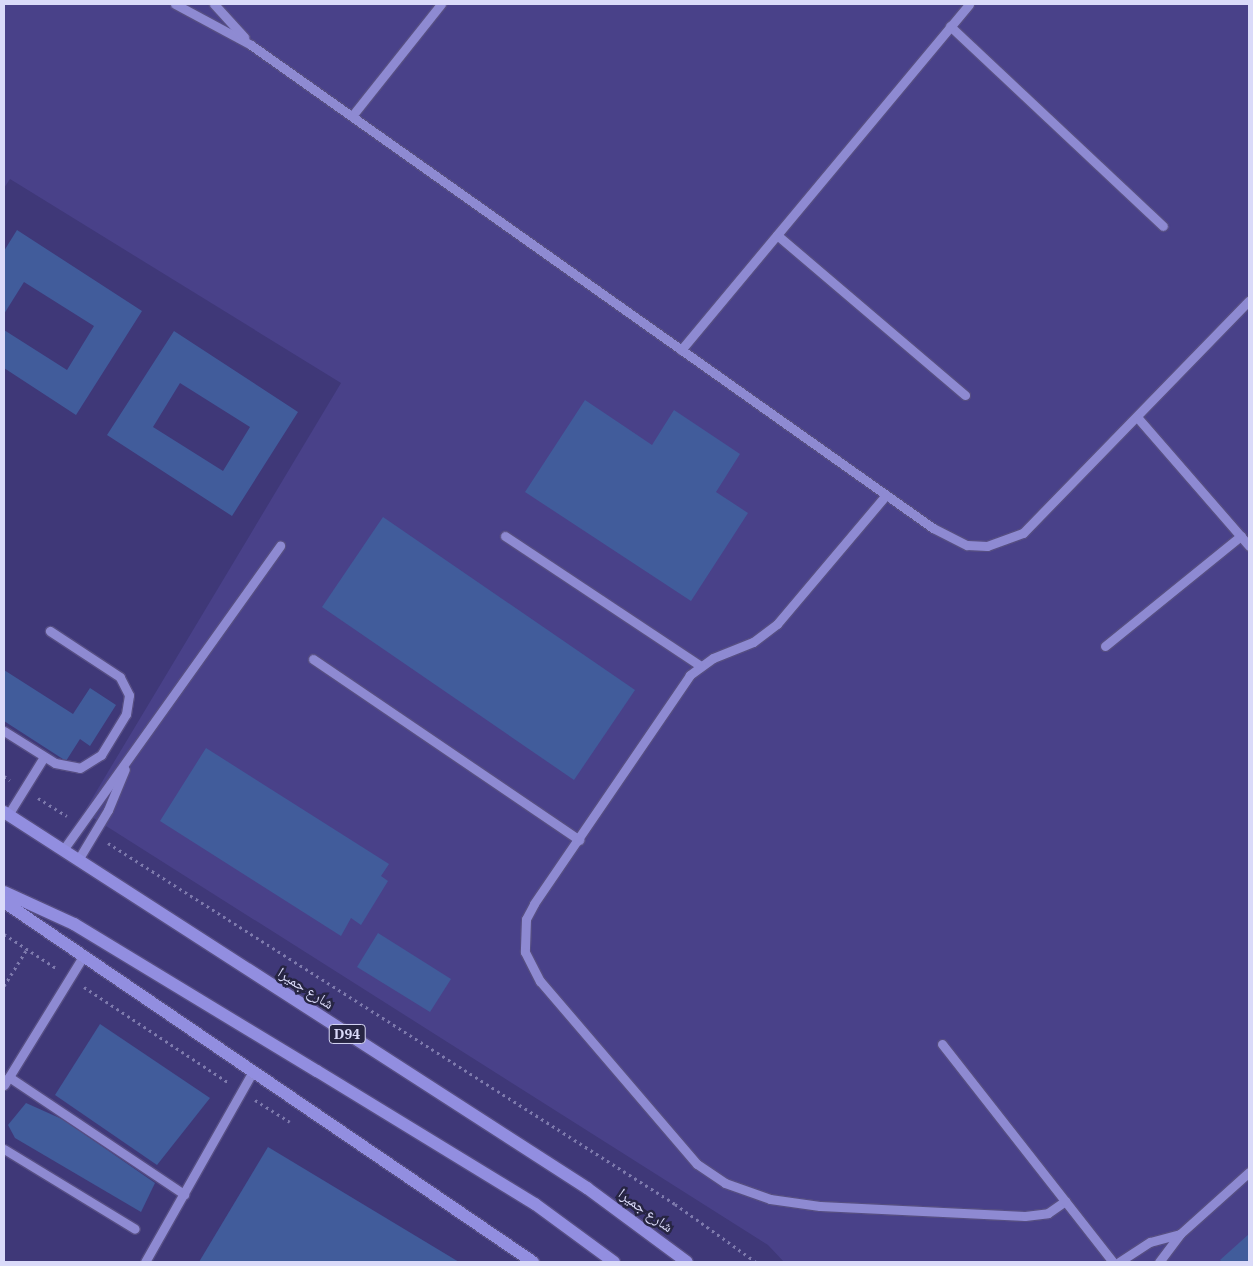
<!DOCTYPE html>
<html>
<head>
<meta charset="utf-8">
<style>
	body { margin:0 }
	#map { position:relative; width:1253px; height:1266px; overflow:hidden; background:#3f3878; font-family:"Noto Serif","Noto Naskh Arabic",serif }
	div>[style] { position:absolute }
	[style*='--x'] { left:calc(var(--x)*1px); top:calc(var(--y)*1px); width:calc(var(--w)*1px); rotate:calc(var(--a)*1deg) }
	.built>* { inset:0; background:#494189 }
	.building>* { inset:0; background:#415c9b }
	.path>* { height:3px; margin-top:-1.5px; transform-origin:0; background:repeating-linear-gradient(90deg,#7e7aad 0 2.5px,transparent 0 6.5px) }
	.roads { filter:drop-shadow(1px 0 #564e83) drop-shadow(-1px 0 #564e83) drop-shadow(0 1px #564e83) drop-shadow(0 -1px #564e83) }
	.minor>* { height:9px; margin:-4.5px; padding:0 4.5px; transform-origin:4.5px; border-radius:4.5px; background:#8e8ad2 }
	.major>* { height:12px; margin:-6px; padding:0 6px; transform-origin:6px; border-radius:6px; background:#928ee0 }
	span { translate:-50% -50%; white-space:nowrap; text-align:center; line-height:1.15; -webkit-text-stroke:5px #272543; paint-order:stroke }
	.shield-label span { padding:1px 4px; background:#272543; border:1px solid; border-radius:4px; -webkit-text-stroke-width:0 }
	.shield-label { font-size:14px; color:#dadaf9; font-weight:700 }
	.street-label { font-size:15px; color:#dadaf9 }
	.frame { position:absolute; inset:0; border:5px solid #dadaf9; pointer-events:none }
</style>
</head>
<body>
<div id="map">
	<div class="built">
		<i style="clip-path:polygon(4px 4px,1249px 4px,1249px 1262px,784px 1262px,768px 1245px,84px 812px,341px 383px,10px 179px,4px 188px)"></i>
	</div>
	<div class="building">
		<i style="clip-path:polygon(17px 230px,142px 311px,76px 415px,4px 368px,4px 330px,67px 370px,94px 326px,24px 282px,4px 314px,4px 251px)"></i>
		<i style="clip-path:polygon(evenodd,174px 331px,298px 412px,232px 516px,107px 435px,174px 331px,180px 383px,250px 427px,223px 471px,153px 427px,180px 383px)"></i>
		<i style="clip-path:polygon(585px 400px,652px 445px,674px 410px,740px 454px,716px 492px,748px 513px,691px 601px,525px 492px)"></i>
		<i style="clip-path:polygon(383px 517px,635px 690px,574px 780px,322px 607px)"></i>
		<i style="clip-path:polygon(4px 670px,73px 714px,90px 688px,116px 705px,90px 746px,80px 739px,66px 761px,4px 721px)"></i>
		<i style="clip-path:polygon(206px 748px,389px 864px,381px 876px,388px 881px,361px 925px,351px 918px,341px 936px,160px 821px)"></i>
		<i style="clip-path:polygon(378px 933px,451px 979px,430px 1012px,357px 967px)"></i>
		<i style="clip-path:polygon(100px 1024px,210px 1098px,157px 1165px,55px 1095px)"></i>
		<i style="clip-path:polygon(26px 1103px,64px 1120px,155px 1183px,141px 1212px,15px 1138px,8px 1125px)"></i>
		<i style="clip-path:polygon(268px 1147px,459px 1262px,199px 1262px)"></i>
		<i style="clip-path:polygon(1249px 1234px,1249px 1262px,1222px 1262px,1220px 1260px)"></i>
	</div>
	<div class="path">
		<i style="--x:4;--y:776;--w:7;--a:34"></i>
		<i style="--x:38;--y:798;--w:34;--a:32"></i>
		<i style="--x:108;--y:843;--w:672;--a:32.48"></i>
		<i style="--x:675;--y:1204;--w:100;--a:35.6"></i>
		<i style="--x:4;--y:934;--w:62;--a:33.2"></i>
		<i style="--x:4;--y:986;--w:44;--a:-58.1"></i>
		<i style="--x:84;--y:987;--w:174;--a:33.5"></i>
		<i style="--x:255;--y:1100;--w:41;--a:32.2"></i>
	</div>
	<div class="roads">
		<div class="minor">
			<i style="--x:175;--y:4;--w:86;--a:28.3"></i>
			<i style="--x:251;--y:45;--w:836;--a:35.31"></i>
			<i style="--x:933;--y:528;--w:38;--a:27"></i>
			<i style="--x:967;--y:545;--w:20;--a:3"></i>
			<i style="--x:987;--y:546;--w:38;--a:-20"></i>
			<i style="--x:1023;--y:533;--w:324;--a:-45.8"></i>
			<i style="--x:214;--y:4;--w:45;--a:47.7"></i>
			<i style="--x:950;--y:26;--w:292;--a:43.2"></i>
			<i style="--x:352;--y:116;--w:143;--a:-51.5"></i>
			<i style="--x:777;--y:235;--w:247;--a:40.4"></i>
			<i style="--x:681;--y:350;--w:450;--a:-50.2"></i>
			<i style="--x:1137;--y:417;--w:171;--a:49"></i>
			<i style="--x:886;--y:495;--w:169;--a:130.2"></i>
			<i style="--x:777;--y:624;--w:30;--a:143"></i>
			<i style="--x:753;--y:642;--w:43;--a:158.2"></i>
			<i style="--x:713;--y:658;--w:29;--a:144"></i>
			<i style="--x:690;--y:675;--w:277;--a:124.3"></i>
			<i style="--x:534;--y:904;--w:17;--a:118"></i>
			<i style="--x:526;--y:919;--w:33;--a:92"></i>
			<i style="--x:525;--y:952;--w:33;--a:63"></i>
			<i style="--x:540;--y:981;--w:241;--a:49.4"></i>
			<i style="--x:697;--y:1164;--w:34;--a:34"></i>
			<i style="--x:725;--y:1183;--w:48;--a:19.6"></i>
			<i style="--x:770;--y:1199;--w:50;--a:8"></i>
			<i style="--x:820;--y:1206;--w:205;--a:2.8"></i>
			<i style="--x:1025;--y:1216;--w:23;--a:-7"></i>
			<i style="--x:1048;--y:1213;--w:21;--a:-35"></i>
			<i style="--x:505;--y:536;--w:235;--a:33.6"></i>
			<i style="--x:1105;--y:646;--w:175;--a:-39"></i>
			<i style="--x:313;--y:659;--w:322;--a:34.2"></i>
			<i style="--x:4;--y:731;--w:60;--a:32.1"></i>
			<i style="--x:55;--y:763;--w:25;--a:11"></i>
			<i style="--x:80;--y:768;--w:25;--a:-32"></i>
			<i style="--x:101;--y:755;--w:48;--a:-58.6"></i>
			<i style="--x:126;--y:714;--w:19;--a:-81"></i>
			<i style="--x:129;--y:695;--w:20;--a:-117"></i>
			<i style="--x:120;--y:677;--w:84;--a:-146.7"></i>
			<i style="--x:8;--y:815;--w:68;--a:-58.2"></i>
			<i style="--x:63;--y:850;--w:374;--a:-54.5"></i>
			<i style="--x:78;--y:860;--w:58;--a:-59"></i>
			<i style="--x:108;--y:810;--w:44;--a:-67.5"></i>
			<i style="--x:942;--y:1044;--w:277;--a:51.9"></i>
			<i style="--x:9;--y:1077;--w:211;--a:33.8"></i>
			<i style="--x:4;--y:1085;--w:153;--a:-58.4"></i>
			<i style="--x:4;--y:1149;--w:153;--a:31.4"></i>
			<i style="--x:145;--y:1262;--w:219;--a:-60.5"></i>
			<i style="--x:1119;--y:1262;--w:37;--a:-33"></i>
			<i style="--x:1150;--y:1242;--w:31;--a:-15"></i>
			<i style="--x:1159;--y:1262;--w:35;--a:-53"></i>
			<i style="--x:1180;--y:1234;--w:93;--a:-41.9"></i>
		</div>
		<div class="major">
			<i style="--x:4;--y:812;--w:694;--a:32.82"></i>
			<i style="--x:587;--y:1188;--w:124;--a:36.5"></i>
			<i style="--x:4;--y:892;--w:77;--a:24.6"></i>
			<i style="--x:74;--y:924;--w:284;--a:31.2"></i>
			<i style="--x:317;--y:1071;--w:255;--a:31.4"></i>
			<i style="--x:535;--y:1204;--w:98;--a:36.3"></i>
			<i style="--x:4;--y:902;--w:640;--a:34.24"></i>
		</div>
	</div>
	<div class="shield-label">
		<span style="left:347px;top:1034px">D94</span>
	</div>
	<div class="street-label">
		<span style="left:306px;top:988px;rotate:33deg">شارع جميرا</span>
		<span style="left:646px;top:1210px;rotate:36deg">شارع جميرا</span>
	</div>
	<div class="frame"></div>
</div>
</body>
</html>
